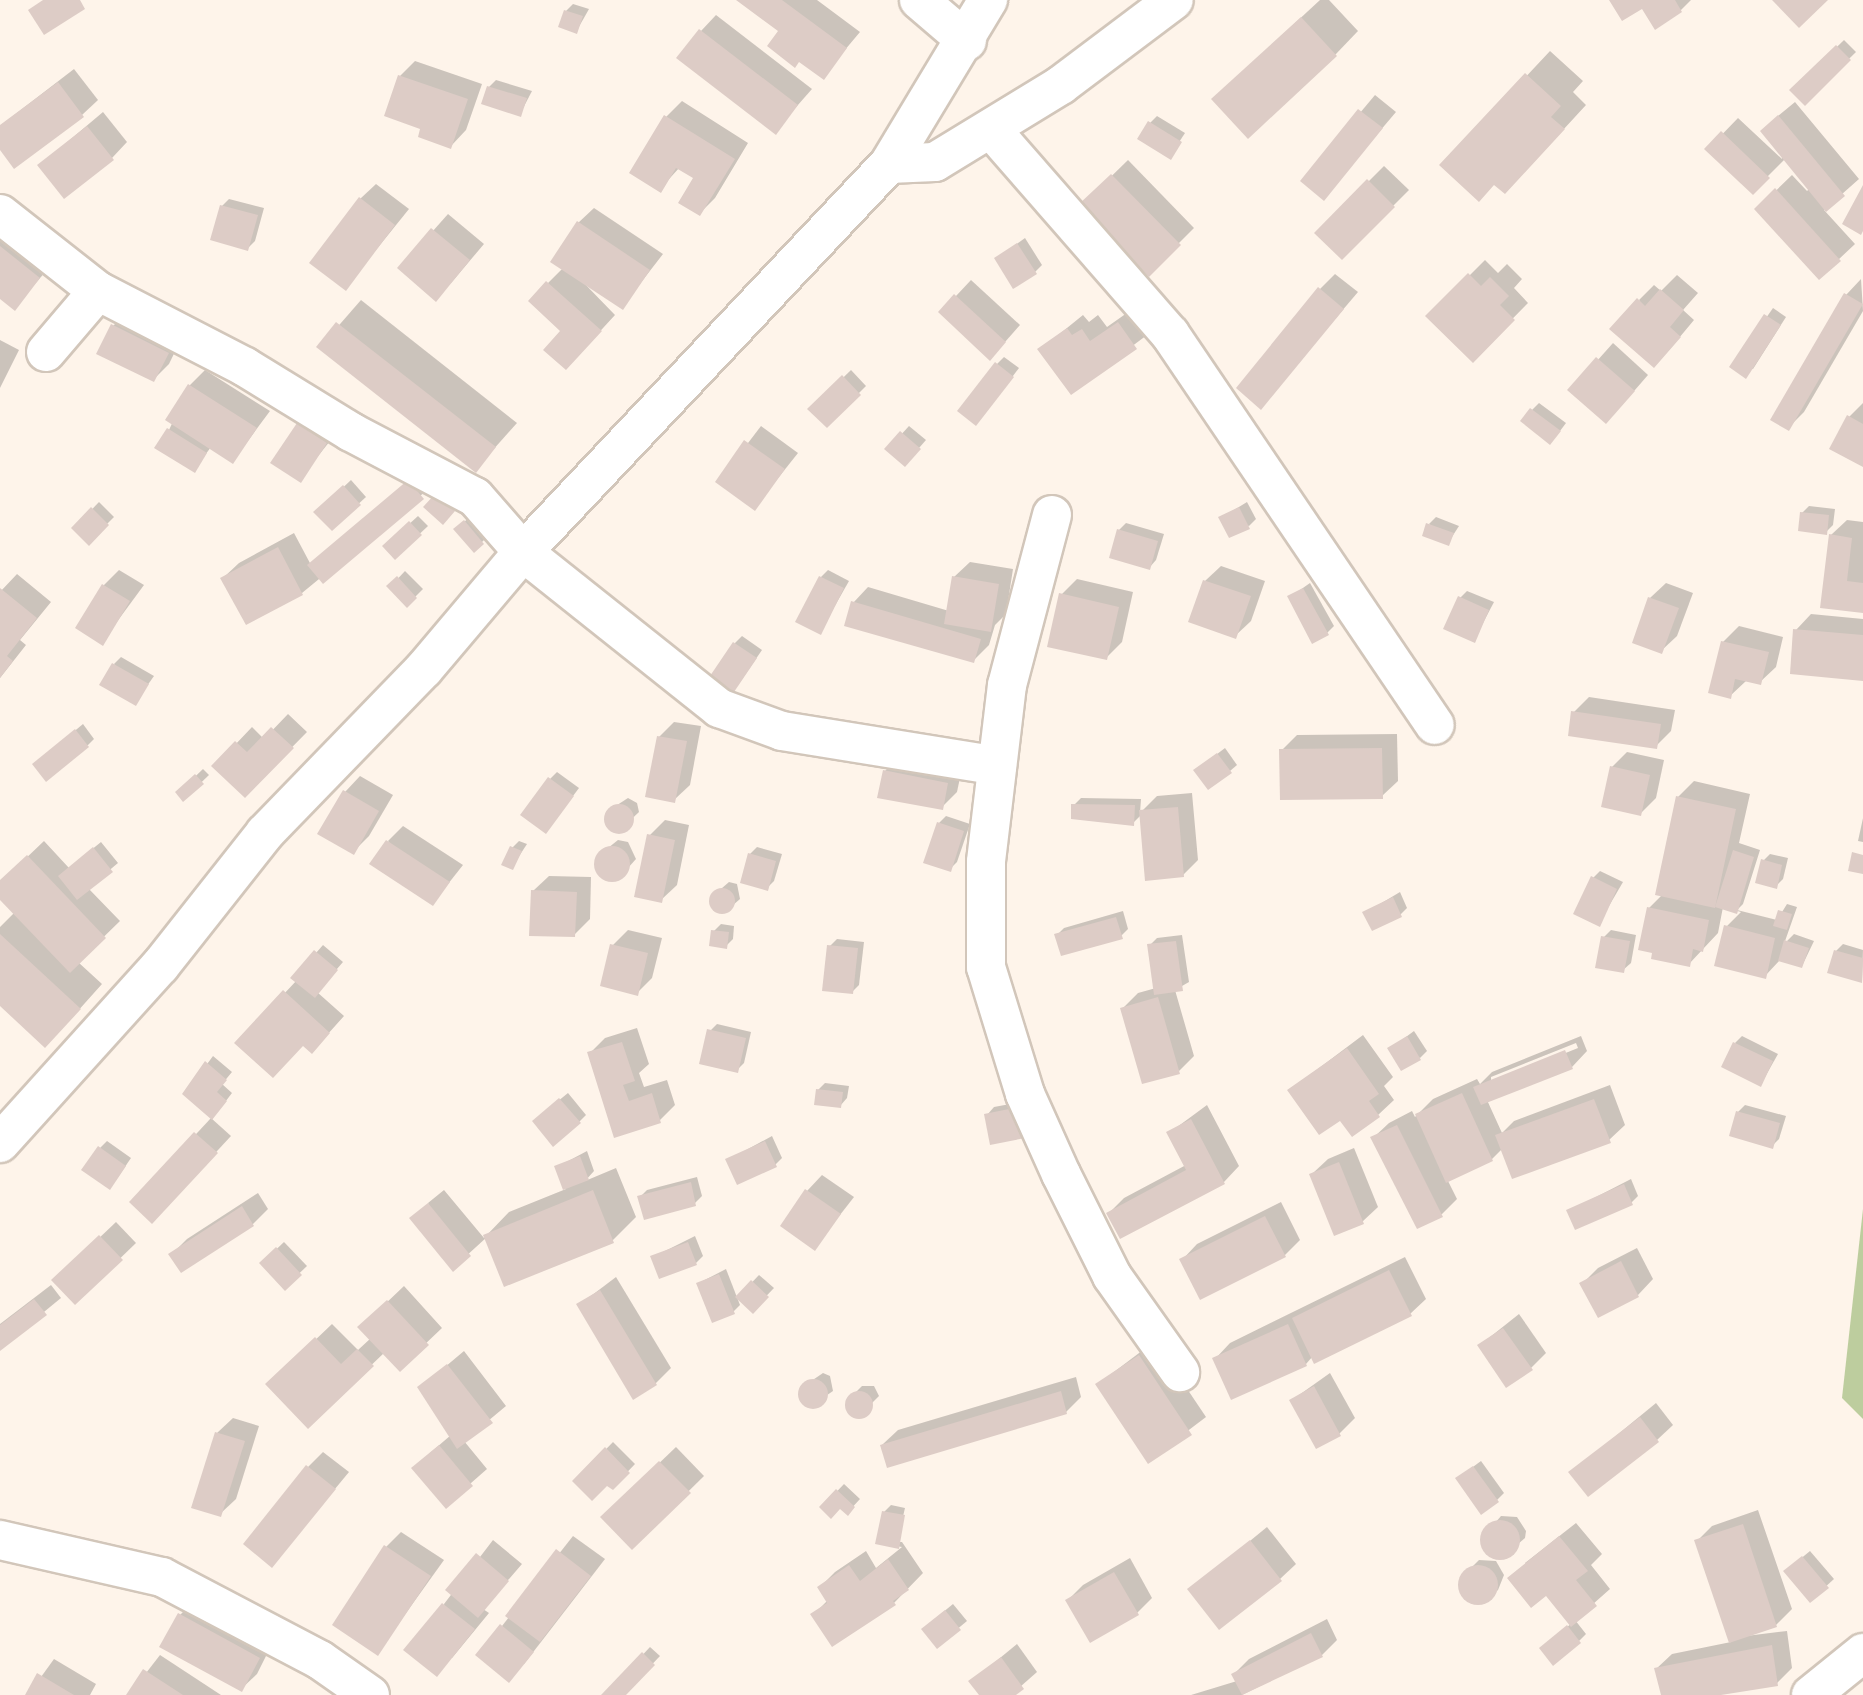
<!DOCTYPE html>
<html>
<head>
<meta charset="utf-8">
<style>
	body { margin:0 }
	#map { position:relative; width:1863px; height:1695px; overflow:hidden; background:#fef4ea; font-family:"Roboto Condensed",sans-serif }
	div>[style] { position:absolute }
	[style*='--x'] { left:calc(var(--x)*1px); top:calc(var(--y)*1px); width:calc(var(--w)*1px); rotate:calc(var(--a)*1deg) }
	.green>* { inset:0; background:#bdcd9e }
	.shadow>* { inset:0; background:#0003 }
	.building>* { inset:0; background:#ddccc6 }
	.round { border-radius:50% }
	.roads { filter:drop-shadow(2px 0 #d2c6ba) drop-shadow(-2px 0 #d2c6ba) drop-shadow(0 2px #d2c6ba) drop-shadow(0 -2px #d2c6ba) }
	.minor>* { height:38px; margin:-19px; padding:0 19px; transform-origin:19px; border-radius:19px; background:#fff }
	span { translate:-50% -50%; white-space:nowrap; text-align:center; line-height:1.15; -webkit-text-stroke:9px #fff; paint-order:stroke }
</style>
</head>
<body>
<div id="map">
	<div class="green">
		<i style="clip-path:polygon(1863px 1209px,1863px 1419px,1842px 1398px)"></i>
	</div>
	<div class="shadow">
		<i style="clip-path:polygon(740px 0,817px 0,860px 32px,823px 76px,782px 31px)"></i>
		<i style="clip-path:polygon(1320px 0,1329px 0,1358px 31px,1335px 55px,1238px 76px)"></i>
		<i style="clip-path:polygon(1612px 0,1691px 0,1681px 10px)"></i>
		<i style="clip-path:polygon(573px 4px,589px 9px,576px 32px,566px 11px)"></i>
		<i style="clip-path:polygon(716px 15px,812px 89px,775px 131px,701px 31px)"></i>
		<i style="clip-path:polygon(1844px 40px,1856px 52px,1805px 102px,1793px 90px)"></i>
		<i style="clip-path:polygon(1550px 51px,1583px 81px,1573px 92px,1586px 105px,1528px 168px,1495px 182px,1443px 165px)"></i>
		<i style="clip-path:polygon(415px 61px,482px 84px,466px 130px,451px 146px,423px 127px,400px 76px)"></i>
		<i style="clip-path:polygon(74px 69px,98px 100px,82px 115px,0 146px,0 126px)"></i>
		<i style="clip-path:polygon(496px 80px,532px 91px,520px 114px,489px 87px)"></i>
		<i style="clip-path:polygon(1375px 95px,1396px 112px,1324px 197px,1303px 181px)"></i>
		<i style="clip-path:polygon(682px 101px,748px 143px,715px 198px,700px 213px,697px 178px,680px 167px,660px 189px,666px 117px)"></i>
		<i style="clip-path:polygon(1795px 102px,1859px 179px,1824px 210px,1855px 244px,1820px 277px,1757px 209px,1792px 175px,1807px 191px,1810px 188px,1786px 158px,1752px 192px,1708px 149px,1738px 118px,1782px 159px,1778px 116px)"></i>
		<i style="clip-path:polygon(103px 112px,127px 142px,112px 158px,40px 165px)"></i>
		<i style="clip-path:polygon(1157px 116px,1185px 133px,1172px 153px,1150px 123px)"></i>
		<i style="clip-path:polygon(1128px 160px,1194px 228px,1149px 273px,1082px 205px)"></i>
		<i style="clip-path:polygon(1384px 166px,1409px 190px,1342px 257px,1317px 233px)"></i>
		<i style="clip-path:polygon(376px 184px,409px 209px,346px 287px,360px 199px)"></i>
		<i style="clip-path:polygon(229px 199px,264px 208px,255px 241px,248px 248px,222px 206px)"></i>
		<i style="clip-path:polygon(594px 208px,663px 254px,622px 307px,581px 280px,615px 315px,581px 352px,564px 331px,548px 283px,563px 268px,578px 223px)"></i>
		<i style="clip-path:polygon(448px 214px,484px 244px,451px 283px,400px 268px)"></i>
		<i style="clip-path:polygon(0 219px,54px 262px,14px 308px,0 296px)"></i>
		<i style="clip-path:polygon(1025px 238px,1042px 265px,1035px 272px,997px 258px)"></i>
		<i style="clip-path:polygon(1485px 260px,1498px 273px,1507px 264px,1522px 279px,1514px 288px,1528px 303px,1473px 359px,1429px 316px)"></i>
		<i style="clip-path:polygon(1335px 274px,1358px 292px,1261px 406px,1320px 289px)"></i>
		<i style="clip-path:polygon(1677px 275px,1698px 293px,1683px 310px,1694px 320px,1669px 350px,1639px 300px,1654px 285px,1661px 291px)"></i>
		<i style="clip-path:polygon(1861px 279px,1863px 311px,1804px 412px,1788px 428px,1846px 295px)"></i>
		<i style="clip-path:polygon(971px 280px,1020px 325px,1005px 342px,941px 312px)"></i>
		<i style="clip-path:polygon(361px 300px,517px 423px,476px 469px,320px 347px)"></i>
		<i style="clip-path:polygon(1134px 308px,1151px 332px,1071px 392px,1041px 349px,1083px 315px,1089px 322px,1098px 315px,1107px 327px)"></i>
		<i style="clip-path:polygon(1773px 308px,1786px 317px,1753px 369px,1732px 367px)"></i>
		<i style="clip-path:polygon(128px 311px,182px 337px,169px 364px,154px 379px,113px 326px)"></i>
		<i style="clip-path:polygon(0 340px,19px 350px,0 388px)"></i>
		<i style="clip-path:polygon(1613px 343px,1648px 375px,1621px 406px,1571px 390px)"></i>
		<i style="clip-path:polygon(1004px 357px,1019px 368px,983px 416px,997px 364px)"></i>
		<i style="clip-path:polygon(205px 370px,270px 411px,233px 461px,211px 447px,194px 470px,169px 430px,190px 385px)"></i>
		<i style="clip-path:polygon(851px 370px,866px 386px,827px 425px,811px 409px)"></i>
		<i style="clip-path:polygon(1539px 403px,1566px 423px,1557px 435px,1532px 410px)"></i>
		<i style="clip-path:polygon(1863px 403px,1863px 464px,1849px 417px)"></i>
		<i style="clip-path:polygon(315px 410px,341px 427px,300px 479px,299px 425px)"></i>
		<i style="clip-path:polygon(761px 426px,798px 453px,755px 507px,719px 481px)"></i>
		<i style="clip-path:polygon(909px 426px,926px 440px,905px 464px,888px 449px)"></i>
		<i style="clip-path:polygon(424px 467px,437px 482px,302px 593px,223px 578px,239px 563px,294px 533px,311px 565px)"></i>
		<i style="clip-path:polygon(351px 480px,366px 497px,332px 528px,317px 512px)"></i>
		<i style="clip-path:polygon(99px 502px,114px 517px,89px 542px,74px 528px)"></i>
		<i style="clip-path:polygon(1247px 502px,1256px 519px,1249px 526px,1221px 518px)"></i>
		<i style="clip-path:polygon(1809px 506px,1835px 509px,1833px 525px,1826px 532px,1802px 513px)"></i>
		<i style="clip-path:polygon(472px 515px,489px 535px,474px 550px,463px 523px)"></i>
		<i style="clip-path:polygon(418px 516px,428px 526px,395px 557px,385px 546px)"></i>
		<i style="clip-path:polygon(1436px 517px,1459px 526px,1448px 543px,1429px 524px)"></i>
		<i style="clip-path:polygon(1847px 520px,1863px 522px,1863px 611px,1823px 605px,1831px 535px)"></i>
		<i style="clip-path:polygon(1126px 523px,1164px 534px,1156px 560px,1149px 568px,1119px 530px)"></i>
		<i style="clip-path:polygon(970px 562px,1013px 569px,1006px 614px,995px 625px,989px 645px,973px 661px,853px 603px,868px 587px,949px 611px,954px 577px)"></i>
		<i style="clip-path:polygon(1221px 566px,1265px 581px,1251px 621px,1235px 636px,1205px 581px)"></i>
		<i style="clip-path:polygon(119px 570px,144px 585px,102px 642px,104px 585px)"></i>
		<i style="clip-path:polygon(828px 570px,849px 581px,820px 632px,821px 577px)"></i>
		<i style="clip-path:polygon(405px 571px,423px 589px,407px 605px,390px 587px)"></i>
		<i style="clip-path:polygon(17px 574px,51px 602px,20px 640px,26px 645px,0 678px,0 592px)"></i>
		<i style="clip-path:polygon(1077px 579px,1133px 592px,1122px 642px,1106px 658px,1061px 595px)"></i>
		<i style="clip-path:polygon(1310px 583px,1334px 626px,1327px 633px,1290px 597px)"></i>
		<i style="clip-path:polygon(1666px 583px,1693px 593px,1677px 636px,1661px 651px,1650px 598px)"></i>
		<i style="clip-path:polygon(1467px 591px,1494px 602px,1474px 640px,1460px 598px)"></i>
		<i style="clip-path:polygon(1811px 614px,1863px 619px,1863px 678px,1796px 630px)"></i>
		<i style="clip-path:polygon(1739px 626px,1783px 637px,1776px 667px,1760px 682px,1746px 681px,1730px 696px,1723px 642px)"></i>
		<i style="clip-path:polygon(742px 636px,762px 650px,740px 682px,735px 643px)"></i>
		<i style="clip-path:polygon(121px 657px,154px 676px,135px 703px,114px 664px)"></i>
		<i style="clip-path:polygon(1589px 697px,1675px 710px,1671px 731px,1656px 746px,1574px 712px)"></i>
		<i style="clip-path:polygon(288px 714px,307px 732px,245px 795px,215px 766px,252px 727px,264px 739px)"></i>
		<i style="clip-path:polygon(674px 722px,701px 726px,690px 785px,674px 800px,659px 737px)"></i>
		<i style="clip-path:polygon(83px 724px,94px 739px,88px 745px,42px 758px)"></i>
		<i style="clip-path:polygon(1397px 734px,1398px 781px,1382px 796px,1282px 750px,1297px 735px)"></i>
		<i style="clip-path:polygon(1225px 748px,1237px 765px,1230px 771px,1204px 764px)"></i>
		<i style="clip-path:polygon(1627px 752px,1664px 760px,1656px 798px,1641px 813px,1612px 767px)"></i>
		<i style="clip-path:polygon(900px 756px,962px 768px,957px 792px,942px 807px,885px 771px)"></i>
		<i style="clip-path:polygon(203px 769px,209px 775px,184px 799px,178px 793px)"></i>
		<i style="clip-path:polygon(557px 772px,579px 788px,552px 824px,550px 779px)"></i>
		<i style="clip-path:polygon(360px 776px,393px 795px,369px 836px,353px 852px,345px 792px)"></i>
		<i style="clip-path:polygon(1694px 781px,1750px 794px,1739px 843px,1760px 850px,1743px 904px,1737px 910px,1777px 920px,1787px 904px,1797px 907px,1784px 944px,1794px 934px,1814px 941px,1802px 966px,1781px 959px,1765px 976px,1726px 927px,1741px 912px,1723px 907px,1718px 933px,1689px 964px,1649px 908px,1663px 894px,1678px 797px)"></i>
		<i style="clip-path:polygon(1192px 793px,1198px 860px,1183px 875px,1142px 814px,1133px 823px,1074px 805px,1081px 798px,1141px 799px,1140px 813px,1157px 796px)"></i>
		<i style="clip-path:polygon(628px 798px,637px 803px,639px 812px,619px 831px,610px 827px,606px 819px,611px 809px)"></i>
		<i style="clip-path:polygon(946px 816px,970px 824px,957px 862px,950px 869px,939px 823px)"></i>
		<i style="clip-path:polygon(1863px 818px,1863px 842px,1858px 841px)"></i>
		<i style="clip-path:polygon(665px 820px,689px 825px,677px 885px,661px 900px,650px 835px)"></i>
		<i style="clip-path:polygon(403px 826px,463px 865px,433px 903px,388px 841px)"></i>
		<i style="clip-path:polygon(618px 840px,628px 842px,636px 859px,619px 878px,604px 878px,596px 866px,598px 856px)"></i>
		<i style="clip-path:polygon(44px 841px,69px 868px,101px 842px,118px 863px,88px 888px,120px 921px,78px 962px,102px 984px,68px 1022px,0 1003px,0 927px,15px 912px,0 897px,0 883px)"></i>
		<i style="clip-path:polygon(519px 841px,527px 844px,512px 867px,512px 848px)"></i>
		<i style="clip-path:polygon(757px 847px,782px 854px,774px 881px,767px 888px,750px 854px)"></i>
		<i style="clip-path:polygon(1770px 854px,1788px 858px,1783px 879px,1776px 886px,1763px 861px)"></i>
		<i style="clip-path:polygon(1600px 871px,1623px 882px,1599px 923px,1593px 878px)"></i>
		<i style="clip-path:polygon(549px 876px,591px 877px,590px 919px,574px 935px,533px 891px)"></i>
		<i style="clip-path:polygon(729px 882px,737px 884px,740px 899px,725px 912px,716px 910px,714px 895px)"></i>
		<i style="clip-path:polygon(1400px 892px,1407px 908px,1400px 915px,1365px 913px)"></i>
		<i style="clip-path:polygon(1123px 911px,1128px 929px,1121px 936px,1057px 935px,1064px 928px)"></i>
		<i style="clip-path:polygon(721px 924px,734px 926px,733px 939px,726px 946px,713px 932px)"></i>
		<i style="clip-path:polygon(628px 930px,662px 938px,652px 978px,637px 993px,613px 945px)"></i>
		<i style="clip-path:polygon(1611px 930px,1636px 935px,1631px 963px,1623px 970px,1604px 937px)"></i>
		<i style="clip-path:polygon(1182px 935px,1189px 982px,1175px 990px,1194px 1056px,1179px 1071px,1123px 1008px,1138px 993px,1156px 988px,1150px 945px,1157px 938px)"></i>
		<i style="clip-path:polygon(837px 939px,864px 942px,859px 985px,852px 992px,830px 946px)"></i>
		<i style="clip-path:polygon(1843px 944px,1863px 950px,1862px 981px,1836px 951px)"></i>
		<i style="clip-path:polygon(323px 945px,343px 962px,317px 992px,344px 1016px,327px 1035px,303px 1043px,238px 1043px,297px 980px,294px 978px)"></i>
		<i style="clip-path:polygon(717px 1024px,751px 1032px,744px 1063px,737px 1070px,710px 1031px)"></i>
		<i style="clip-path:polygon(637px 1028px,649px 1064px,639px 1073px,644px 1087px,667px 1080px,675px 1105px,660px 1120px,616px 1134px,590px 1053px,605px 1038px)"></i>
		<i style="clip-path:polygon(1414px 1031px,1427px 1051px,1420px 1058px,1391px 1048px)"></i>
		<i style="clip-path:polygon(1363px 1035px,1393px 1077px,1384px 1086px,1394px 1100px,1378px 1115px,1341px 1117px,1290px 1090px)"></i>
		<i style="clip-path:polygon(evenodd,1581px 1036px,1587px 1051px,1572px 1067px,1487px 1100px,1502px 1133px,1514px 1121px,1610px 1085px,1625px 1125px,1609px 1140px,1503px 1148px,1492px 1159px,1447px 1179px,1457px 1199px,1442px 1214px,1418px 1226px,1373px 1138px,1389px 1123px,1412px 1111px,1415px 1117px,1433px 1099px,1477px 1079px,1480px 1084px,1492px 1072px,1581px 1036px,1576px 1043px,1578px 1048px,1491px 1083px,1491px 1077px,1576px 1043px)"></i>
		<i style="clip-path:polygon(1742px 1036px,1778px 1054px,1761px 1084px,1735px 1043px)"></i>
		<i style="clip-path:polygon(213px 1056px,232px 1072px,222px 1084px,232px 1093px,219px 1110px,185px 1094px)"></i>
		<i style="clip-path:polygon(825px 1083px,849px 1086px,847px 1098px,840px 1106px,818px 1090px)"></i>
		<i style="clip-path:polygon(568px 1093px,586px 1115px,579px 1122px,542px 1114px)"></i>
		<i style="clip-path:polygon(1026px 1101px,1031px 1129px,987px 1115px,994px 1107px)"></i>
		<i style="clip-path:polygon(1207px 1105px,1239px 1166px,1224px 1182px,1109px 1213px,1124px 1198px,1186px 1165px,1169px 1133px)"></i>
		<i style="clip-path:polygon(1745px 1105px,1786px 1116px,1779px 1139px,1772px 1146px,1738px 1112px)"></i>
		<i style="clip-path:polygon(211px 1118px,231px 1136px,167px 1205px,133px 1202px)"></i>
		<i style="clip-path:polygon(772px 1136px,782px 1158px,775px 1165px,728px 1160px)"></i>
		<i style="clip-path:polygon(107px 1141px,131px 1158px,116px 1180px,100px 1148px)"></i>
		<i style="clip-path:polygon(1354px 1148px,1378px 1207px,1362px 1222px,1312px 1174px,1328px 1159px)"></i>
		<i style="clip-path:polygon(587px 1151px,594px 1171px,585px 1181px,616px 1168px,636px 1217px,613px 1240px,506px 1284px,487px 1237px,453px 1268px,428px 1203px,444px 1190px,484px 1238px,509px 1212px,566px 1189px,557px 1167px)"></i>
		<i style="clip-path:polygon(822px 1175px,854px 1197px,815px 1247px,807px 1191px)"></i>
		<i style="clip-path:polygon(697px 1177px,702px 1196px,695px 1203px,640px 1197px,647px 1190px)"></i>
		<i style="clip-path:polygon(1631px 1179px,1638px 1196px,1631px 1203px,1569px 1211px)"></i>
		<i style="clip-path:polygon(258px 1193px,268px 1209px,253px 1224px,172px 1254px,187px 1239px)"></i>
		<i style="clip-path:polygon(1281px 1202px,1300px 1240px,1285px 1255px,1182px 1260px,1197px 1244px)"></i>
		<i style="clip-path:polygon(116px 1222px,136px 1243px,75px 1302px,55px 1280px)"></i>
		<i style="clip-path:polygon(695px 1236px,703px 1256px,696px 1263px,653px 1257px)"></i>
		<i style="clip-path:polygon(284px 1242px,307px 1266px,285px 1287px,262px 1263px)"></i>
		<i style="clip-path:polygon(1637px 1248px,1653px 1279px,1638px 1295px,1599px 1315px,1582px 1284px,1598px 1268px)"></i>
		<i style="clip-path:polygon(1405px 1257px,1426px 1299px,1410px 1314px,1313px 1356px,1306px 1364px,1215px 1359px,1230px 1343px)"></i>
		<i style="clip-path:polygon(726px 1269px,740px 1305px,733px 1312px,699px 1283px)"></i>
		<i style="clip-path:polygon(759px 1275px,774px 1288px,753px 1310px,738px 1297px)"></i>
		<i style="clip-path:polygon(616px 1277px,671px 1368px,655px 1384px,579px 1305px)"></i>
		<i style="clip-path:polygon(51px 1285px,61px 1298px,0 1348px,0 1324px)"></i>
		<i style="clip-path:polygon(404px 1286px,442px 1328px,400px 1368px,385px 1352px,309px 1425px,269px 1384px,332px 1324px,358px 1350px,371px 1338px,361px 1327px)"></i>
		<i style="clip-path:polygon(1519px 1314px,1546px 1353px,1531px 1368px,1480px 1345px)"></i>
		<i style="clip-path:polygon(1155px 1341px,1206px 1417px,1148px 1461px,1098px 1384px)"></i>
		<i style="clip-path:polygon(464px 1351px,506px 1406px,464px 1441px,487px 1469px,446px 1505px,430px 1453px,451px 1435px,420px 1388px)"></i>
		<i style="clip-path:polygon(823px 1373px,830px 1376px,833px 1391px,811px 1406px,805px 1404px,801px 1388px)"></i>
		<i style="clip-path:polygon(1330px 1373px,1355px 1418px,1339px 1434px,1292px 1400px)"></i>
		<i style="clip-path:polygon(1076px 1377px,1081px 1397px,1066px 1412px,882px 1445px,898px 1430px)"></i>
		<i style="clip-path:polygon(862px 1386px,874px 1386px,879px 1396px,859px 1416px,850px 1410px,850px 1398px)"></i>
		<i style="clip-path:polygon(1656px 1403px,1673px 1425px,1657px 1440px,1572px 1472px)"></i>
		<i style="clip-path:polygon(233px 1418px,259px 1426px,236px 1499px,220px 1514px,217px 1433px)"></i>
		<i style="clip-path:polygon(613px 1442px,635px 1464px,613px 1487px,607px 1482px,575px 1481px)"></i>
		<i style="clip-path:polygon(676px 1447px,704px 1476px,632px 1547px,603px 1517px)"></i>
		<i style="clip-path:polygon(323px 1452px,349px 1472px,272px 1565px,308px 1467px)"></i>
		<i style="clip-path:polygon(1481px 1461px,1504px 1493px,1497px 1500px,1466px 1472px)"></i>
		<i style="clip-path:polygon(844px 1484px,860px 1499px,848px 1512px,841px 1506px,822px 1507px)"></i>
		<i style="clip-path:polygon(891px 1505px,905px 1508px,897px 1542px,902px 1542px,923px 1573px,894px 1603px,814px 1614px,828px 1600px,820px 1587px,835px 1572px,866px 1551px,876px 1568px,902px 1547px,878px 1543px,884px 1512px)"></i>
		<i style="clip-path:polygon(1758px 1510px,1792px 1609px,1776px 1625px,1738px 1637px,1787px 1631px,1792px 1668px,1777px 1683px,1706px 1695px,1663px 1695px,1656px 1669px,1672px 1654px,1731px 1642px,1697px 1541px,1712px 1526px)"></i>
		<i style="clip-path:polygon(1501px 1516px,1517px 1517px,1526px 1531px,1525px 1538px,1503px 1557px,1496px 1557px,1483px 1545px,1483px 1537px)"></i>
		<i style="clip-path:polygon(1576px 1523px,1602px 1554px,1591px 1565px,1610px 1589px,1575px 1620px,1586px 1634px,1579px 1641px,1549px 1642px,1572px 1623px,1525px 1563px)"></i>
		<i style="clip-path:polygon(1267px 1527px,1296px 1564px,1280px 1579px,1190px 1590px)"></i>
		<i style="clip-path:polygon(401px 1532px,444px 1560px,378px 1652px,386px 1547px)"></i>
		<i style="clip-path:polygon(573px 1536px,605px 1559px,524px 1664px,502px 1626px)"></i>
		<i style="clip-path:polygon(493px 1540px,522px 1564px,483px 1609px,489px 1613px,452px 1658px,444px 1604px)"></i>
		<i style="clip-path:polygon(1810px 1551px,1834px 1579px,1811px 1600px,1793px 1565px)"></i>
		<i style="clip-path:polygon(1130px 1558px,1152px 1598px,1137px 1613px,1068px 1600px,1083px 1585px)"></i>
		<i style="clip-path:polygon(1479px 1560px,1496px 1561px,1504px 1575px,1498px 1590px,1482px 1602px,1466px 1597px,1462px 1590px,1465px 1574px)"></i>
		<i style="clip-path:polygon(195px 1600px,273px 1642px,257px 1674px,241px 1689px,180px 1615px)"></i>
		<i style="clip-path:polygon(953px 1604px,967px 1621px,937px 1646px,931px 1622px)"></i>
		<i style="clip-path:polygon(1327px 1619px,1337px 1640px,1322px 1655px,1242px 1695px,1191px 1695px,1237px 1681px,1234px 1674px,1249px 1659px)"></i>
		<i style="clip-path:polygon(1017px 1644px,1037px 1672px,1011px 1695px,982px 1695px,972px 1681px)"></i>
		<i style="clip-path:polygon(650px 1647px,660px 1656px,623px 1695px,605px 1695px)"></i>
		<i style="clip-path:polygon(160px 1655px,221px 1695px,129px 1695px)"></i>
		<i style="clip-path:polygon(54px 1659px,96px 1684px,90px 1695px,28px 1695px)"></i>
	</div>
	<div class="building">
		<i style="clip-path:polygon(43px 0,80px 0,85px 9px,44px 35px,28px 10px)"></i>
		<i style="clip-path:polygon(736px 0,782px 0,847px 48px,824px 80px,799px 62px,795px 68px,767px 46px,778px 31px)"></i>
		<i style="clip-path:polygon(1609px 0,1675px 0,1682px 12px,1655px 30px,1642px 9px,1622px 21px)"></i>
		<i style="clip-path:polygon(1772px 0,1828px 0,1799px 28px)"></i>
		<i style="clip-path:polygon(564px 10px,583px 16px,577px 34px,558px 27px)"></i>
		<i style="clip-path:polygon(1301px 17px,1337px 56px,1248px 139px,1211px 99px)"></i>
		<i style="clip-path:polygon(699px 29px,798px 105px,776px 135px,676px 58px)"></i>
		<i style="clip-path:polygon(1836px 45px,1851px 60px,1805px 106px,1789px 90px)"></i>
		<i style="clip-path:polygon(1525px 73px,1561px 106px,1551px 117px,1565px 129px,1505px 194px,1494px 185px,1479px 202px,1439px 165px)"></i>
		<i style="clip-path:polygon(398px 75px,468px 99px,451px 149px,418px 137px,420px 129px,384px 116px)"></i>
		<i style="clip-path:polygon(58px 82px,84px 117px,14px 169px,0 150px,0 125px)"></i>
		<i style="clip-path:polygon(487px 86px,527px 98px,521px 117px,481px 104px)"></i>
		<i style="clip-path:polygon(1358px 109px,1383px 128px,1324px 201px,1300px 181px)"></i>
		<i style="clip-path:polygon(664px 115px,735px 159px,700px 216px,678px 203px,693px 178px,676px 168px,661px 193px,629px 173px)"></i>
		<i style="clip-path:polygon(1778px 115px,1845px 196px,1826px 212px,1760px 131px)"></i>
		<i style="clip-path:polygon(1148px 121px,1182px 142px,1171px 160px,1137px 139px)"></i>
		<i style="clip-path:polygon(87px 126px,114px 160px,64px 199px,37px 165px)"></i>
		<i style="clip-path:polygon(1721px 131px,1770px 178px,1753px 195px,1704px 149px)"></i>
		<i style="clip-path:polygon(1111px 174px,1181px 245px,1149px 277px,1078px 205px)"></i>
		<i style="clip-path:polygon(1367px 179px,1395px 207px,1342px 260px,1314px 233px)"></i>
		<i style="clip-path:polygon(1863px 185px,1863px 231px,1861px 235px,1842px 224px)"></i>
		<i style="clip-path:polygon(1775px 188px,1841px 261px,1819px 280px,1754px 209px)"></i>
		<i style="clip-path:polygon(359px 197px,395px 225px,346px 291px,309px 263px)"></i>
		<i style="clip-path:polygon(220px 205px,258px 215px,248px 251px,210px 240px)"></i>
		<i style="clip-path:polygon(577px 221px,650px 270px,623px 310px,550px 262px)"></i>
		<i style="clip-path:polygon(431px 228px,470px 260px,436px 302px,397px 268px)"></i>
		<i style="clip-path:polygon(1017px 243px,1037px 274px,1013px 289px,994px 258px)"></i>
		<i style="clip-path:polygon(0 246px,40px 278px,15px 311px,0 299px)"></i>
		<i style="clip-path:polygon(1468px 273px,1481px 286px,1490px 277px,1509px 296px,1500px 305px,1515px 320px,1473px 363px,1425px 316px)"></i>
		<i style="clip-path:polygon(546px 281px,602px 331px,566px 370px,543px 350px,560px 331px,528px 301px)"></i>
		<i style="clip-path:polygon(1318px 287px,1344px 309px,1261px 410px,1236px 388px)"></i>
		<i style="clip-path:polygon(1660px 289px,1684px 310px,1670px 327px,1681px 337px,1654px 368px,1609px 329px,1637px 298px,1645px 306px)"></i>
		<i style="clip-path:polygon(1844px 293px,1863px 304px,1789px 431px,1770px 420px)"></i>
		<i style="clip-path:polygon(954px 294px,1006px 342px,990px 361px,938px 312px)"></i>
		<i style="clip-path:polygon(1764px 314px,1781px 325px,1746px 379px,1729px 367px)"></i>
		<i style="clip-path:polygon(336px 322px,496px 447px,476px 473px,316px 347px)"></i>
		<i style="clip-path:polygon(1118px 322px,1137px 349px,1071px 395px,1037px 349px,1067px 328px,1072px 335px,1082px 329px,1090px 341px)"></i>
		<i style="clip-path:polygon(111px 324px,169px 353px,154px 382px,96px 354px)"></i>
		<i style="clip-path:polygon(1596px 357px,1635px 391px,1606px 424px,1567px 390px)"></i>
		<i style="clip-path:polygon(995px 362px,1014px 377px,976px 426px,957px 411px)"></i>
		<i style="clip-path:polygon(842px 375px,861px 395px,827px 428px,807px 409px)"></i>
		<i style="clip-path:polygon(188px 384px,257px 428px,233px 464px,165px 420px)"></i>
		<i style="clip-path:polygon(1530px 408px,1561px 431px,1550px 445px,1520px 421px)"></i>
		<i style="clip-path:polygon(1847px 415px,1863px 424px,1863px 467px,1829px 449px)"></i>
		<i style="clip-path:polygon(297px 423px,327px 443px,301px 483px,270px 463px)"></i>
		<i style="clip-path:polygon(167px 428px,207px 453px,195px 473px,154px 448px)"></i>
		<i style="clip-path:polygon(900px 431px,921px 449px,905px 467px,884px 449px)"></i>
		<i style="clip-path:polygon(744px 440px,785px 469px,755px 511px,715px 482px)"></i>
		<i style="clip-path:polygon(408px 480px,424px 499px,323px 584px,307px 565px)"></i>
		<i style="clip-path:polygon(343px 485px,361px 505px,332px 531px,313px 512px)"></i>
		<i style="clip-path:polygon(435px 494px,455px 511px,443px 525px,423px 507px)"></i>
		<i style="clip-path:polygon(91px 507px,109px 525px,89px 546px,71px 528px)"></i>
		<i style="clip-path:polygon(1239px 507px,1250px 529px,1229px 538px,1218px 517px)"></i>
		<i style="clip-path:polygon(1800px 512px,1829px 515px,1827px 535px,1798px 531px)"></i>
		<i style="clip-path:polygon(464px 520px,484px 544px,474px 553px,453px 529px)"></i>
		<i style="clip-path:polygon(409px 521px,422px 535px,395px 560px,382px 546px)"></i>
		<i style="clip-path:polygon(1426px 523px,1454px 533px,1449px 546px,1422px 536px)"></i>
		<i style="clip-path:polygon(1117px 529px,1158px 541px,1150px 570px,1109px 558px)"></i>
		<i style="clip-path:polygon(1829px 534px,1852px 538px,1847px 581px,1863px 583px,1863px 613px,1820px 608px)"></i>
		<i style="clip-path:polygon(278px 547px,303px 595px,246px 625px,220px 578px)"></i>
		<i style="clip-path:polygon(397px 576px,417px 598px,407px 608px,386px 586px)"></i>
		<i style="clip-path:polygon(819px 576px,844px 588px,821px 635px,795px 622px)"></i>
		<i style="clip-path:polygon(952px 576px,999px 584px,991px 632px,944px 624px)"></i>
		<i style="clip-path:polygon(1203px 580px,1251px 596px,1236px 639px,1188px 622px)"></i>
		<i style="clip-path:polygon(102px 584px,130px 601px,103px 646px,75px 628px)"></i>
		<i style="clip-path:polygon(0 588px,37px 618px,7px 656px,13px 661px,0 678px)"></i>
		<i style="clip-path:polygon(1303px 588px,1329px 635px,1312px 644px,1287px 596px)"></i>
		<i style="clip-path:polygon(1059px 593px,1119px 607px,1107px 660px,1047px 647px)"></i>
		<i style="clip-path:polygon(1458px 596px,1489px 610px,1475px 643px,1443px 629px)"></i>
		<i style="clip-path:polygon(1648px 597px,1679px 608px,1662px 654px,1632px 643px)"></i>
		<i style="clip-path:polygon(851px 601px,981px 639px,974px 663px,844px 626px)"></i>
		<i style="clip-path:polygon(1793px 629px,1863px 635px,1863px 681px,1790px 674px)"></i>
		<i style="clip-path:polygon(1721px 641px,1769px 652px,1761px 685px,1735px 679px,1731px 699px,1708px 693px)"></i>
		<i style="clip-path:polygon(733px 642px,757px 658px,734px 692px,710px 676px)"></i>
		<i style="clip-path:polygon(112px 663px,149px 684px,136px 706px,99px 685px)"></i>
		<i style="clip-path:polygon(1571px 711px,1661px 724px,1657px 749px,1568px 736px)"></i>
		<i style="clip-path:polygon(271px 727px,294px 748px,245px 798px,211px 766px,235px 741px,247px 752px)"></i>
		<i style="clip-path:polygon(75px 729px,89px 747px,46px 782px,32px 764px)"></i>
		<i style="clip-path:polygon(657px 736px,687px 741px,675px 803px,645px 797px)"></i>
		<i style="clip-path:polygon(1382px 748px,1383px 799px,1280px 800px,1279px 749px)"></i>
		<i style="clip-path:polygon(1217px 753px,1232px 773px,1208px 790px,1193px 770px)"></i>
		<i style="clip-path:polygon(1610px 766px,1650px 775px,1641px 816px,1601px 807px)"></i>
		<i style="clip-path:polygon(883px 770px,948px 783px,943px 810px,877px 798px)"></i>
		<i style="clip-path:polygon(195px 774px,204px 784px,183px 802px,175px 792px)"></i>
		<i style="clip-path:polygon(548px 777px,574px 796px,546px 834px,520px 815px)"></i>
		<i style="clip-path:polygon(343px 790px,379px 811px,354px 855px,317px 834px)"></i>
		<i style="clip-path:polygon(1676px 796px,1736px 809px,1715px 908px,1655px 895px)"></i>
		<i style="clip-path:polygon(1071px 804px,1135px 805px,1134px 826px,1071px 819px)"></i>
		<i class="round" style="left:604px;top:804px;width:30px;height:30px"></i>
		<i style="clip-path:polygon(1178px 807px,1184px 877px,1145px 881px,1139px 810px)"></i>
		<i style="clip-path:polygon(937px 822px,964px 831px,951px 872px,923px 863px)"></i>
		<i style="clip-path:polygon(647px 834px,675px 840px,662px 903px,634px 897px)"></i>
		<i style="clip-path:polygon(386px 840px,450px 882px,433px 906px,369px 864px)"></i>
		<i class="round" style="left:594px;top:846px;width:36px;height:36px"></i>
		<i style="clip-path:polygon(510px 846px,522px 851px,513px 870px,501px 865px)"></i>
		<i style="clip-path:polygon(93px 847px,113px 872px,77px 900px,58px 876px)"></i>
		<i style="clip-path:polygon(1733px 850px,1754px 857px,1737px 914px,1715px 907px)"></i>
		<i style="clip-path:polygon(1852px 852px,1863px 855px,1863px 874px,1848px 871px)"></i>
		<i style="clip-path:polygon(748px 853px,776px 861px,768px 891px,740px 883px)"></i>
		<i style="clip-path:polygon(27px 855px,106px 938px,70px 973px,0 900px,0 880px)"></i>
		<i style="clip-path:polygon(1761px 859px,1782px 865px,1777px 889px,1755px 883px)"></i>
		<i style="clip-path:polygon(1591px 876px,1617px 889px,1600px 927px,1573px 914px)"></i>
		<i class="round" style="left:709px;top:888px;width:26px;height:26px"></i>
		<i style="clip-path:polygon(531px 890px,577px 892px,575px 937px,529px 936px)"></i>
		<i style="clip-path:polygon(1393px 897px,1402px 917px,1372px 931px,1362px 912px)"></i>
		<i style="clip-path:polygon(1647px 907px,1709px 920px,1703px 952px,1693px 949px,1690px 967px,1651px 959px,1652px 953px,1638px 950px)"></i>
		<i style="clip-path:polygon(1778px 910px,1792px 914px,1787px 930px,1773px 926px)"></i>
		<i style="clip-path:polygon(1116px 917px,1123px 939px,1061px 956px,1054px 934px)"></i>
		<i style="clip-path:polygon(1724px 925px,1775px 938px,1766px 979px,1714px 966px)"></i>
		<i style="clip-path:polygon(711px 930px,729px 932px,727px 949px,709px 946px)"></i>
		<i style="clip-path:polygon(0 934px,81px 1009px,45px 1048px,0 1006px)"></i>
		<i style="clip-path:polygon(1601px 936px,1630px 941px,1624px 973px,1595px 968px)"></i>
		<i style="clip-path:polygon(1784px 940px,1809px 948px,1802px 968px,1778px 961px)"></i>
		<i style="clip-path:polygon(1176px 941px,1183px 991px,1154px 995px,1147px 944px)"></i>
		<i style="clip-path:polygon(610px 944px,648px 953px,638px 996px,600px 986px)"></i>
		<i style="clip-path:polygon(827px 945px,858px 948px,853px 994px,822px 991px)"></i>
		<i style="clip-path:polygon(314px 950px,338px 970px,315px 998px,290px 978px)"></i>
		<i style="clip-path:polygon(1834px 950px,1863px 958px,1862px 983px,1827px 973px)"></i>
		<i style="clip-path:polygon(283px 990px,330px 1033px,312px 1054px,303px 1046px,273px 1078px,234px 1043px)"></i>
		<i style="clip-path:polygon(1158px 997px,1180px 1074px,1142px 1084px,1120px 1008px)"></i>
		<i style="clip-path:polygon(707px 1029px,746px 1038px,738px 1073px,699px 1064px)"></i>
		<i style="clip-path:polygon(1407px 1036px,1421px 1060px,1401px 1071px,1387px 1048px)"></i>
		<i style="clip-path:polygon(622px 1042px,635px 1081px,623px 1085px,629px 1101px,652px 1093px,661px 1123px,614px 1138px,587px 1052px)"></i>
		<i style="clip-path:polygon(1733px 1042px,1773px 1061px,1761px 1087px,1721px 1067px)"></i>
		<i style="clip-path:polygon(1347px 1048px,1379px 1094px,1369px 1101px,1380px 1117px,1352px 1137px,1340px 1121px,1319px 1135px,1287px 1090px)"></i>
		<i style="clip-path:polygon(1565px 1050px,1573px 1069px,1481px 1105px,1473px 1087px)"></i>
		<i style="clip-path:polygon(205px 1061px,227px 1080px,217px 1092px,227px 1101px,212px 1120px,182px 1094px)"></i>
		<i style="clip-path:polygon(816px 1089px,843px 1092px,841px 1108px,814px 1105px)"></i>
		<i style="clip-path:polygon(1462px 1093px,1493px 1161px,1446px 1183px,1415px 1114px)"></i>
		<i style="clip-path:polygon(559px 1098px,581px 1123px,553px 1147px,532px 1121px)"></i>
		<i style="clip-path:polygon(1594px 1099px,1611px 1143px,1512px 1179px,1495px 1135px)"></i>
		<i style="clip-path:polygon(1019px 1107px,1025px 1138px,990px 1145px,984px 1114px)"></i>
		<i style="clip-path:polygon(1736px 1111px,1780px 1123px,1773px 1149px,1729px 1136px)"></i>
		<i style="clip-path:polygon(1191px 1119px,1225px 1184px,1120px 1239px,1106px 1213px,1186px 1170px,1166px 1132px)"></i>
		<i style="clip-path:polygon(1397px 1125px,1443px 1217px,1417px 1229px,1370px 1137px)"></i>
		<i style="clip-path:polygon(194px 1132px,218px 1153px,152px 1224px,129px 1202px)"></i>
		<i style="clip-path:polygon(765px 1141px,777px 1167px,737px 1185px,725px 1159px)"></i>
		<i style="clip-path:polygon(98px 1146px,126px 1166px,110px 1190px,81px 1170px)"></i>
		<i style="clip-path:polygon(580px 1156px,589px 1180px,563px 1190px,554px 1166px)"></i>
		<i style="clip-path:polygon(1339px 1162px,1364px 1224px,1334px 1236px,1309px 1174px)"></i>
		<i style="clip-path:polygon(691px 1182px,696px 1206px,644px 1220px,637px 1196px)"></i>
		<i style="clip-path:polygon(1624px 1184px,1633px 1205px,1575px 1230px,1566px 1210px)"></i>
		<i style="clip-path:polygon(805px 1189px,841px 1214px,815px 1251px,780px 1226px)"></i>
		<i style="clip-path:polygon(593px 1190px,614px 1243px,504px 1287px,483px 1235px)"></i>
		<i style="clip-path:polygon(428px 1203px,471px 1256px,453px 1272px,409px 1218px)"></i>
		<i style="clip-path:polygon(242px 1206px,254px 1226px,181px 1273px,168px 1254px)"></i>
		<i style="clip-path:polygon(1265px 1216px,1286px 1257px,1200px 1300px,1179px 1259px)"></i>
		<i style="clip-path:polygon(99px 1235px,123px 1260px,75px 1305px,51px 1280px)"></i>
		<i style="clip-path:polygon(688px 1242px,697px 1265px,659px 1279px,650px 1256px)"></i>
		<i style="clip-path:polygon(276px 1247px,302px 1275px,285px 1291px,259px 1263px)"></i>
		<i style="clip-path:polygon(1621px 1261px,1639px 1297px,1598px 1318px,1579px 1283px)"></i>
		<i style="clip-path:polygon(1389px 1270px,1412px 1316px,1314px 1364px,1292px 1318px)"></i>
		<i style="clip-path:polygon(719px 1274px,735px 1314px,712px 1323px,696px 1283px)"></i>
		<i style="clip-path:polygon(751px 1280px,769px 1297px,753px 1314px,735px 1297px)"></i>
		<i style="clip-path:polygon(600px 1290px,657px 1385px,633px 1400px,576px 1304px)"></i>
		<i style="clip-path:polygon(34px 1299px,47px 1315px,0 1351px,0 1325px)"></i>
		<i style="clip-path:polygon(387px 1300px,429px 1345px,400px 1372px,357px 1327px)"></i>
		<i style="clip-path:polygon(1288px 1324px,1307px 1366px,1231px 1400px,1212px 1358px)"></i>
		<i style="clip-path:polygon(1503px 1328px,1533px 1370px,1506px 1388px,1477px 1345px)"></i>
		<i style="clip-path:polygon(315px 1337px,341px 1364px,357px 1349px,374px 1366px,308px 1429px,265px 1384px)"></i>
		<i style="clip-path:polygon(1139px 1355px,1192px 1435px,1148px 1464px,1095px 1384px)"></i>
		<i style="clip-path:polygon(447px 1364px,493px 1423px,457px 1449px,417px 1387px)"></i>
		<i class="round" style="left:798px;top:1379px;width:30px;height:30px"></i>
		<i style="clip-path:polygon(1314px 1386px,1341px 1436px,1316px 1449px,1289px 1400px)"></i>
		<i style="clip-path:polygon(1061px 1391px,1067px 1414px,887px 1468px,880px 1445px)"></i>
		<i class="round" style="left:845px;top:1391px;width:28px;height:28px"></i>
		<i style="clip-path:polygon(1640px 1417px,1659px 1442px,1588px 1497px,1568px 1472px)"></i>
		<i style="clip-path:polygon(215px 1432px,245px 1441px,221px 1517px,191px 1508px)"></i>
		<i style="clip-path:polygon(439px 1445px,473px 1486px,446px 1509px,411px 1468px)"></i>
		<i style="clip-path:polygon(605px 1447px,630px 1473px,613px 1490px,607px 1486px,592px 1501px,572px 1481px)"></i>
		<i style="clip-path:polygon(659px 1461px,691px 1493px,632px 1550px,600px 1517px)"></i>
		<i style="clip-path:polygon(306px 1465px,336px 1489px,272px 1568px,243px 1544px)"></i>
		<i style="clip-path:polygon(1473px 1466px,1499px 1502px,1481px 1515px,1455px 1478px)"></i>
		<i style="clip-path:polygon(836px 1489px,855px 1507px,848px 1516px,840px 1509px,831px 1519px,819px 1507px)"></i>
		<i style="clip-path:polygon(882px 1511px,905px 1515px,899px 1549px,875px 1544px)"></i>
		<i class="round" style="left:1480px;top:1520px;width:40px;height:40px"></i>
		<i style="clip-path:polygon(1743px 1524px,1777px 1627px,1729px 1643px,1694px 1540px)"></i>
		<i style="clip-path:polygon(1559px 1536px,1588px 1571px,1576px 1580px,1597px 1606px,1571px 1627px,1546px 1596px,1531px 1608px,1507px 1578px)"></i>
		<i style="clip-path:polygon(1250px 1540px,1282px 1581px,1219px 1630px,1187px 1589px)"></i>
		<i style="clip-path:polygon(384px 1545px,431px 1576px,378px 1656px,332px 1625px)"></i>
		<i style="clip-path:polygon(556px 1549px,591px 1576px,540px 1642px,505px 1616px)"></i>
		<i style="clip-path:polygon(476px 1553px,509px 1581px,478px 1618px,445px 1590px)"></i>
		<i style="clip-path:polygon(1802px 1556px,1829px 1588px,1810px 1603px,1783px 1571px)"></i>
		<i style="clip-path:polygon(888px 1559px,909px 1590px,893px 1601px,896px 1605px,832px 1647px,810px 1614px,827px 1603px,817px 1587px,849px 1565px,860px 1581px)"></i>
		<i class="round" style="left:1458px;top:1565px;width:40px;height:40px"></i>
		<i style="clip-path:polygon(1114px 1572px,1139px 1615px,1090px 1643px,1065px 1600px)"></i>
		<i style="clip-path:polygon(442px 1603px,475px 1629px,437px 1677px,403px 1650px)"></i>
		<i style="clip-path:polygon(945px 1610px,961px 1630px,937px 1649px,921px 1629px)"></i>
		<i style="clip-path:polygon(178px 1613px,260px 1658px,242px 1692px,159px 1647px)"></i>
		<i style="clip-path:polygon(500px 1624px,534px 1652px,509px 1683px,475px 1655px)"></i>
		<i style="clip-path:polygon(1567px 1625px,1581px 1643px,1553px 1666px,1539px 1648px)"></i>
		<i style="clip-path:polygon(1311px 1633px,1323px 1657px,1242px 1695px,1231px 1674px)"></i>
		<i style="clip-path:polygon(1772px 1645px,1778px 1686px,1721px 1695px,1661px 1695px,1654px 1668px)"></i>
		<i style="clip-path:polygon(642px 1652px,655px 1665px,626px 1695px,601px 1695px)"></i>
		<i style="clip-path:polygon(1001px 1657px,1024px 1689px,1016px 1695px,979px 1695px,968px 1681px)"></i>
		<i style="clip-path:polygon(143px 1669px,183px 1695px,126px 1695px)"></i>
		<i style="clip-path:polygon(37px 1673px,74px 1695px,25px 1695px)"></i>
	</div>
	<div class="roads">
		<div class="minor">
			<i style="--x:919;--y:0;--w:63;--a:40.5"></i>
			<i style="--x:991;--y:129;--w:272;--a:48.9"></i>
			<i style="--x:1170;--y:334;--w:472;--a:55.9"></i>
			<i style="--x:889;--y:164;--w:46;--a:-2.5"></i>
			<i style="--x:935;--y:162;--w:148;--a:-31.4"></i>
			<i style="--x:1061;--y:85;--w:141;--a:-37"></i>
			<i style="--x:0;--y:214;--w:125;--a:38.2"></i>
			<i style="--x:46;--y:352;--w:80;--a:-49.6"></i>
			<i style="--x:98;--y:291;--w:165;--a:27.3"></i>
			<i style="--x:245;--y:367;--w:124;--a:31.5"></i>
			<i style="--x:351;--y:432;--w:140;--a:27.7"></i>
			<i style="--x:475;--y:497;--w:73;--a:48.9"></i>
			<i style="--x:523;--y:552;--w:251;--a:38.5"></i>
			<i style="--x:719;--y:708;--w:67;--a:20.1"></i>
			<i style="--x:782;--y:731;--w:218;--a:9.2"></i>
			<i style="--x:1052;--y:515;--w:176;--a:104.8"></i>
			<i style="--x:1007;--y:685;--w:178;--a:96.8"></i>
			<i style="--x:986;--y:862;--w:105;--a:90"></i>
			<i style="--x:986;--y:967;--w:133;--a:72.9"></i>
			<i style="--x:1025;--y:1094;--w:88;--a:65.8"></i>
			<i style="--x:1061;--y:1174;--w:114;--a:63.4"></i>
			<i style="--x:1112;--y:1276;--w:118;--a:54.7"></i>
			<i style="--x:0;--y:1143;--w:239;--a:-47.9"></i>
			<i style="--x:160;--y:966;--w:169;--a:-51.7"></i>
			<i style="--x:265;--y:833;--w:228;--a:-45.9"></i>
			<i style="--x:424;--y:669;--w:153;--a:-49.8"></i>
			<i style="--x:523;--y:552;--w:533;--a:-46.67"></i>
			<i style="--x:889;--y:164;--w:192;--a:-58.9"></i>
			<i style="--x:0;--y:1540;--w:166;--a:12.9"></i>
			<i style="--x:162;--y:1577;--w:178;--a:27.7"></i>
			<i style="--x:320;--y:1660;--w:61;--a:35"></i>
			<i style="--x:1811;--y:1695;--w:67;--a:-38.9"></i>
		</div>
	</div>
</div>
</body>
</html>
